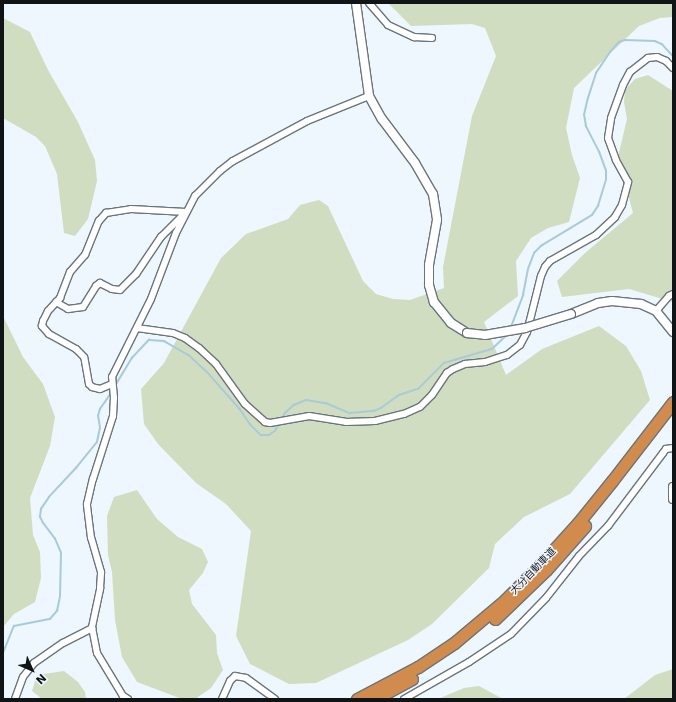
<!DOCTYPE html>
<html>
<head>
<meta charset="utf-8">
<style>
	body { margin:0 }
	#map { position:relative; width:676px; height:702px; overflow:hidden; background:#eef6fe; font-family:"DejaVu Sans","Noto Sans JP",sans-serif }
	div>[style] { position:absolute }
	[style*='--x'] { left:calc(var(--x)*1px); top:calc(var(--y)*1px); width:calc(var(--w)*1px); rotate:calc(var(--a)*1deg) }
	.green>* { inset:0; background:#d1ddc0 }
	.stream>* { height:1.5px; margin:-0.75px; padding:0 0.75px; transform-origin:0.75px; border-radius:0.75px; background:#a9cbd9 }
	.roads { filter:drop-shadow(1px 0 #6b747c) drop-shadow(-1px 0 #6b747c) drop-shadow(0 1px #6b747c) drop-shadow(0 -1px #6b747c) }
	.minor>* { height:6px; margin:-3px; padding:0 3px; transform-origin:3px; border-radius:3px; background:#fff }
	.tertiary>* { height:8px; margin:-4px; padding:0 4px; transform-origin:4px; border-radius:4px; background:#fff }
	.motorway>* { height:11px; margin:-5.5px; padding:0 5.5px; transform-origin:5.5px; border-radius:5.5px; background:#d18c4d }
	.bridges { filter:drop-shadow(1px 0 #6b747c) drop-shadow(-1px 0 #6b747c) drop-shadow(0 1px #6b747c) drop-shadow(0 -1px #6b747c) }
	.tertiary-bridge>* { height:8px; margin:-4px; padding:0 4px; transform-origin:4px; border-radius:4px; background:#fff }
	span { translate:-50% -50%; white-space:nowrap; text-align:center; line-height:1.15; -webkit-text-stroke:3px #eef6fe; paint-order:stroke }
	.street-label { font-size:10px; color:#111417 }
	.frame { position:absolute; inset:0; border:4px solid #111417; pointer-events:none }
	.north { position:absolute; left:12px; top:650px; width:40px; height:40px; -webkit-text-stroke:3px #eef6fe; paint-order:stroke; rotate:135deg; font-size:11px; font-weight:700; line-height:16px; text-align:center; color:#111417 }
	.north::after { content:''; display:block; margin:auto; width:14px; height:18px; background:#111417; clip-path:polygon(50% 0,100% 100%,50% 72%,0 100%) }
</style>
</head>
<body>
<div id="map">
	<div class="green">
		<i style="clip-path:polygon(388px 3px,673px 3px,673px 17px,660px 18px,639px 26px,574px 88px,566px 128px,572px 155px,580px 178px,569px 222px,548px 228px,531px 238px,516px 261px,518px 296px,484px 322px,506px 375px,542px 349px,599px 326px,626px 346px,641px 371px,650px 400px,570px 494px,524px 517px,495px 544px,489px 568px,432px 624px,408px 640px,316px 683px,289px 684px,250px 664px,236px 636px,251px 531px,226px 504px,196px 483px,158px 444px,144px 424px,141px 389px,164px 363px,221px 258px,246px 234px,288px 219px,300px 205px,319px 200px,328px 206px,363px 281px,376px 294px,393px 299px,410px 300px,444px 288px,443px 267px,472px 116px,496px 56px,485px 28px,472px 24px,411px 26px)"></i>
		<i style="clip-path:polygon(3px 18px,30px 32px,48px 70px,78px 122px,95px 160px,97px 181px,88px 219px,75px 236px,64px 233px,57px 174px,45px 146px,36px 137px,3px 118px)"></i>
		<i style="clip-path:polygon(648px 75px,673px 91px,673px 302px,629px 289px,562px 297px,557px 281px,585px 253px,633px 213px,618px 157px,627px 119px,624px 102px,625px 90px,635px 79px)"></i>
		<i style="clip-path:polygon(3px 316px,23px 357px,43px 384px,55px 417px,50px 446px,30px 498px,33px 535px,40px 552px,41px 578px,35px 602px,14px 614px,3px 627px)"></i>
		<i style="clip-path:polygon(137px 490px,157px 519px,178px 537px,202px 549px,208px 562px,203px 573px,189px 590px,192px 604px,216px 635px,217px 653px,223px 670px,211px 688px,195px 699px,182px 699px,137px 682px,122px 657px,115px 620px,112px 572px,108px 555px,107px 516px,114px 497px)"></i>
		<i style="clip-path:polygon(673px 669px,673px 699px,624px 699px,655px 675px)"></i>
		<i style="clip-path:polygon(64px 671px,78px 682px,85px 692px,86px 699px,42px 699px,32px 691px,37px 675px)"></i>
		<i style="clip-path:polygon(479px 686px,503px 699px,438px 699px,464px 688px)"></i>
	</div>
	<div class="stream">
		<i style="--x:511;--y:327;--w:34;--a:-69"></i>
		<i style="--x:523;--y:295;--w:26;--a:-79"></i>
		<i style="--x:528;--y:269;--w:17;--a:-69"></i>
		<i style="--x:534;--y:253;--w:10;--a:-45"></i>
		<i style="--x:541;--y:246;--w:60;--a:-31.3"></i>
		<i style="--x:592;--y:215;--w:11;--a:-56"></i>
		<i style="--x:598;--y:206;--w:27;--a:-73"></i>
		<i style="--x:606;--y:180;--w:9;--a:-90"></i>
		<i style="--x:606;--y:171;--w:20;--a:-110"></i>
		<i style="--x:599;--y:152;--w:29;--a:-117"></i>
		<i style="--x:586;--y:126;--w:11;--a:-100"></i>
		<i style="--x:584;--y:115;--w:17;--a:-77"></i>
		<i style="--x:588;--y:98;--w:26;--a:-72"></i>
		<i style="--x:596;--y:73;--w:25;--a:-56"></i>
		<i style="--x:610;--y:52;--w:13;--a:-48"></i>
		<i style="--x:619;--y:42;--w:6;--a:-18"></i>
		<i style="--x:625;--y:40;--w:30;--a:2"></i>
		<i style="--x:655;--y:41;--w:8;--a:23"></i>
		<i style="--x:662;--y:44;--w:16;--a:47"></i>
		<i style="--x:115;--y:386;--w:33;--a:-59"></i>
		<i style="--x:132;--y:358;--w:25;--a:-47"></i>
		<i style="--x:149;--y:340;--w:15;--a:4"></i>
		<i style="--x:164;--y:341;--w:30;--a:30"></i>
		<i style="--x:190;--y:356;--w:26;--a:43"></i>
		<i style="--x:209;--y:374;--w:47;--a:48.5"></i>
		<i style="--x:240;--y:409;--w:18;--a:56"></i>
		<i style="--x:250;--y:424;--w:16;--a:45"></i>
		<i style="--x:261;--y:435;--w:8;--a:0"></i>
		<i style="--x:269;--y:435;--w:7;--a:-34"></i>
		<i style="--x:275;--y:431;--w:8;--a:-60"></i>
		<i style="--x:282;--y:419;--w:7;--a:-63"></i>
		<i style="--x:285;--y:413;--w:12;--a:-42"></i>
		<i style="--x:294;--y:405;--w:13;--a:-23"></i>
		<i style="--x:306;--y:400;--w:20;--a:9"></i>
		<i style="--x:326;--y:403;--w:26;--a:23"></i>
		<i style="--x:350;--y:413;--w:24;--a:-5"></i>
		<i style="--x:374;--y:411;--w:8;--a:-23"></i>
		<i style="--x:381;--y:408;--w:22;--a:-36"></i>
		<i style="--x:399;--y:395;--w:20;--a:-18"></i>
		<i style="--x:418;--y:389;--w:37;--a:-45"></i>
		<i style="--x:444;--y:363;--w:50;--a:-16.3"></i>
		<i style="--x:492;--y:349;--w:22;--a:-43"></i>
		<i style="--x:3;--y:653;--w:29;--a:-68"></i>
		<i style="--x:14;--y:626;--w:37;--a:-11"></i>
		<i style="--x:50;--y:619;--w:11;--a:-49"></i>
		<i style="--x:57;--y:611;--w:14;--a:-78"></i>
		<i style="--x:60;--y:597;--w:44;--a:-88.7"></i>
		<i style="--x:61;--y:553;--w:15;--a:-113"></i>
		<i style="--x:55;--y:539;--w:20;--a:-127"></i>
		<i style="--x:43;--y:523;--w:7;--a:-117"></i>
		<i style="--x:40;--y:517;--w:8;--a:-83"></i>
		<i style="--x:41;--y:509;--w:14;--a:-56"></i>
		<i style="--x:49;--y:497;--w:40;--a:-47"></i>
		<i style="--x:76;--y:468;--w:33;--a:-51"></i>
		<i style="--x:97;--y:442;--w:14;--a:-78"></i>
		<i style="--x:100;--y:428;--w:12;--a:-99"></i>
		<i style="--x:98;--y:416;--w:7;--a:-74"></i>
		<i style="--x:100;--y:409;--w:19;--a:-55"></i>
	</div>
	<div class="roads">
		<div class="minor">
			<i style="--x:369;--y:3;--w:29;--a:49"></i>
			<i style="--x:388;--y:25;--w:29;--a:25"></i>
			<i style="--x:414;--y:37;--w:18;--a:3"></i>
			<i style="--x:56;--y:302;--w:14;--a:30"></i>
			<i style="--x:68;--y:309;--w:15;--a:-8"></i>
			<i style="--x:83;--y:307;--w:25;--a:-58"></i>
			<i style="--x:96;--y:286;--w:5;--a:-37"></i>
			<i style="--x:100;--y:283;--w:13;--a:27"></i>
			<i style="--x:112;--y:289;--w:8;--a:7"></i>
			<i style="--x:120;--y:290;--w:23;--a:-45"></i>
			<i style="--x:136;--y:274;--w:45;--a:-56"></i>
			<i style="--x:161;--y:237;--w:30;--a:-45"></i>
			<i style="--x:656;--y:311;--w:20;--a:-49"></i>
			<i style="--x:669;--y:296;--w:4;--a:-27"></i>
			<i style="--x:137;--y:328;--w:36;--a:8"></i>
			<i style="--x:173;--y:333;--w:13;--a:23"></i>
			<i style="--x:185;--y:338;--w:17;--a:36"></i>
			<i style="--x:199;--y:348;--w:23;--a:43"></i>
			<i style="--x:216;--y:364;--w:49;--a:54.1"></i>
			<i style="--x:245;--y:404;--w:27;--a:42"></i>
			<i style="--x:265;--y:422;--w:5;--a:11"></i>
			<i style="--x:270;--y:423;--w:40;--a:-10"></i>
			<i style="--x:309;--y:416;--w:37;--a:9"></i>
			<i style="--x:346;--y:422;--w:29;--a:-2"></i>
			<i style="--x:375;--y:421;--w:30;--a:-14"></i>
			<i style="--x:404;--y:414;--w:17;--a:-24"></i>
			<i style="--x:420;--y:407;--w:17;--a:-45"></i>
			<i style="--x:432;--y:395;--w:27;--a:-56"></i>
			<i style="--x:447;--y:373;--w:7;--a:-34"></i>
			<i style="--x:453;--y:369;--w:13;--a:-23"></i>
			<i style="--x:465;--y:364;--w:20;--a:-6"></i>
			<i style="--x:485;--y:362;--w:23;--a:-18"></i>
			<i style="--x:507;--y:355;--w:16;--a:-38"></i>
			<i style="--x:520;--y:345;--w:15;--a:-62"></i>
			<i style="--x:527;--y:332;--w:58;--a:-76"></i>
			<i style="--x:541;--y:276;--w:10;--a:-66"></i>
			<i style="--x:545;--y:267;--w:8;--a:-50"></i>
			<i style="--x:550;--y:261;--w:53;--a:-29.5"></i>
			<i style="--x:596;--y:235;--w:26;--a:-43"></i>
			<i style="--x:615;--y:217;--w:14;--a:-60"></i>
			<i style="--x:622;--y:205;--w:24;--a:-75"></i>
			<i style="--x:628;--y:182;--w:25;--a:-119"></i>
			<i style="--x:616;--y:160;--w:23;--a:-110"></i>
			<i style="--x:608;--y:138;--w:20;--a:-81"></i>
			<i style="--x:611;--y:118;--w:35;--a:-70"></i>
			<i style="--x:623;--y:85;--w:15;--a:-62"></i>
			<i style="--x:630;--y:72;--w:23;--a:-38"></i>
			<i style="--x:648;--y:58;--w:9;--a:-6"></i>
			<i style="--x:657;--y:57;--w:10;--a:24"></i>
			<i style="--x:666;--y:61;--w:10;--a:45"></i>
			<i style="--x:112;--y:384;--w:13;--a:157"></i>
			<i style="--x:100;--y:389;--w:8;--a:-166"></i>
			<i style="--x:92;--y:387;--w:4;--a:-135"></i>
			<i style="--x:89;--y:384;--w:27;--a:-100"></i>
			<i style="--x:84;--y:357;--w:11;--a:-135"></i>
			<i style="--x:76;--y:349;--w:31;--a:-151"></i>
			<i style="--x:49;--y:334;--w:11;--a:-131"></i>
			<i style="--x:42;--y:326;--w:5;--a:-79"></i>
			<i style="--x:43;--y:321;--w:11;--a:-63"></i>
			<i style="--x:48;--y:311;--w:18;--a:-47"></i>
			<i style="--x:60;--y:298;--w:28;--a:-69"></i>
			<i style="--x:70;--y:272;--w:23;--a:-49"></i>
			<i style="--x:85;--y:255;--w:37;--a:-68"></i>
			<i style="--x:99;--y:221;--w:11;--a:-49"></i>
			<i style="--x:106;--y:213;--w:25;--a:-9"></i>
			<i style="--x:131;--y:209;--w:55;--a:3.1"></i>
			<i style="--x:15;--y:699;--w:23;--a:-70"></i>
			<i style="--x:23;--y:677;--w:18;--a:-52"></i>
			<i style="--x:34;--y:663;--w:35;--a:-35"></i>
			<i style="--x:63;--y:643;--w:33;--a:-27"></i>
			<i style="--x:128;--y:699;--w:6;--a:-149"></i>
			<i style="--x:123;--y:696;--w:50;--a:-121.2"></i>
			<i style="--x:97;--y:653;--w:26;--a:-101"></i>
			<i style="--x:92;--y:627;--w:40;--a:-78"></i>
			<i style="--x:100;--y:588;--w:16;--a:-86"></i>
			<i style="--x:101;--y:572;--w:35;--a:-106"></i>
			<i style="--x:91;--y:538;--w:34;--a:-97"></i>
			<i style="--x:87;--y:504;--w:26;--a:-77"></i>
			<i style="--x:93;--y:479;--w:66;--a:-72.4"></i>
			<i style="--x:113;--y:416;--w:18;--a:-87"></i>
			<i style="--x:114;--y:398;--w:21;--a:-95"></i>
			<i style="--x:112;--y:377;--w:87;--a:-63.4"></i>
			<i style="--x:151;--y:299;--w:71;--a:-69.3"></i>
			<i style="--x:176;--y:233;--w:42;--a:-62.8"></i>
			<i style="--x:195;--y:196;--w:35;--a:-45"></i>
			<i style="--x:220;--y:171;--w:16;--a:-38"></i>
			<i style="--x:233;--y:161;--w:84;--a:-28.4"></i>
			<i style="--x:307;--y:121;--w:67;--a:-22"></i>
			<i style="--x:222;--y:699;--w:20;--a:-66"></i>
			<i style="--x:230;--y:681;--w:7;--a:-45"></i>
			<i style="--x:235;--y:676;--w:11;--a:10"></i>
			<i style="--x:246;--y:678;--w:36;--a:36"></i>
			<i style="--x:404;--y:699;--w:75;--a:-29.6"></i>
			<i style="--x:469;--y:662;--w:50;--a:-33.7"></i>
			<i style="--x:511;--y:634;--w:50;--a:-45.8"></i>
			<i style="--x:546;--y:598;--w:53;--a:-51.8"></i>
			<i style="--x:579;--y:556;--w:42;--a:-46"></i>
			<i style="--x:608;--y:526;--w:91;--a:-53"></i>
			<i style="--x:663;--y:453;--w:5;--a:-53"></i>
			<i style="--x:666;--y:449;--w:7;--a:-8"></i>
		</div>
		<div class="tertiary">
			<i style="--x:356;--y:3;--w:94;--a:82"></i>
			<i style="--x:369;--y:96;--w:26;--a:61"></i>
			<i style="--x:382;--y:119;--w:55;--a:53.1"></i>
			<i style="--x:415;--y:163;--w:36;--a:60"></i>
			<i style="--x:433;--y:194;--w:26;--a:81"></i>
			<i style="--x:437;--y:220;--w:46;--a:100.1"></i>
			<i style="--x:429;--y:265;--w:20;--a:90"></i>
			<i style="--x:429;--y:285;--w:18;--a:74"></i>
			<i style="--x:434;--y:302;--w:27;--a:51"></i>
			<i style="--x:451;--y:323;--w:19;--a:32"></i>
			<i style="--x:571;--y:314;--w:29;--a:-22"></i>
			<i style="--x:598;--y:303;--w:14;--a:-8"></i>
			<i style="--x:612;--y:301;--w:29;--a:6"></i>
			<i style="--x:641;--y:304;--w:17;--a:25"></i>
			<i style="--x:656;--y:311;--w:27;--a:51"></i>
			<i style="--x:673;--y:487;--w:12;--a:90"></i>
		</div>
		<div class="motorway">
			<i style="--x:495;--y:619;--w:71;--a:-43.9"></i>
			<i style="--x:546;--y:570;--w:59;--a:-48.4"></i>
			<i style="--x:357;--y:699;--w:69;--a:-27.7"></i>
			<i style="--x:418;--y:667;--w:43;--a:-33.7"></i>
			<i style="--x:454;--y:643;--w:67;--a:-40.1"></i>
			<i style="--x:505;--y:600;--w:49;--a:-45"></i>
			<i style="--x:540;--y:565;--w:57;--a:-47.9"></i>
			<i style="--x:578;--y:523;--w:54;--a:-51"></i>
			<i style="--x:612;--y:481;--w:100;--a:-52.3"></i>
			<i style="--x:375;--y:699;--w:42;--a:-28.4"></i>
		</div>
	</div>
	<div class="bridges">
		<div class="tertiary-bridge">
			<i style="--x:467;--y:333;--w:18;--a:6"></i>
			<i style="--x:485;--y:335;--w:41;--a:-9.9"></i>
			<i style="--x:525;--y:328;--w:48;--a:-16.9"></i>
		</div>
	</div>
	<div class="street-label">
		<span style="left:533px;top:571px;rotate:-46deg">大分自動車道</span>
	</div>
	<div class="frame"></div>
	<div class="north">N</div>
</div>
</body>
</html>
